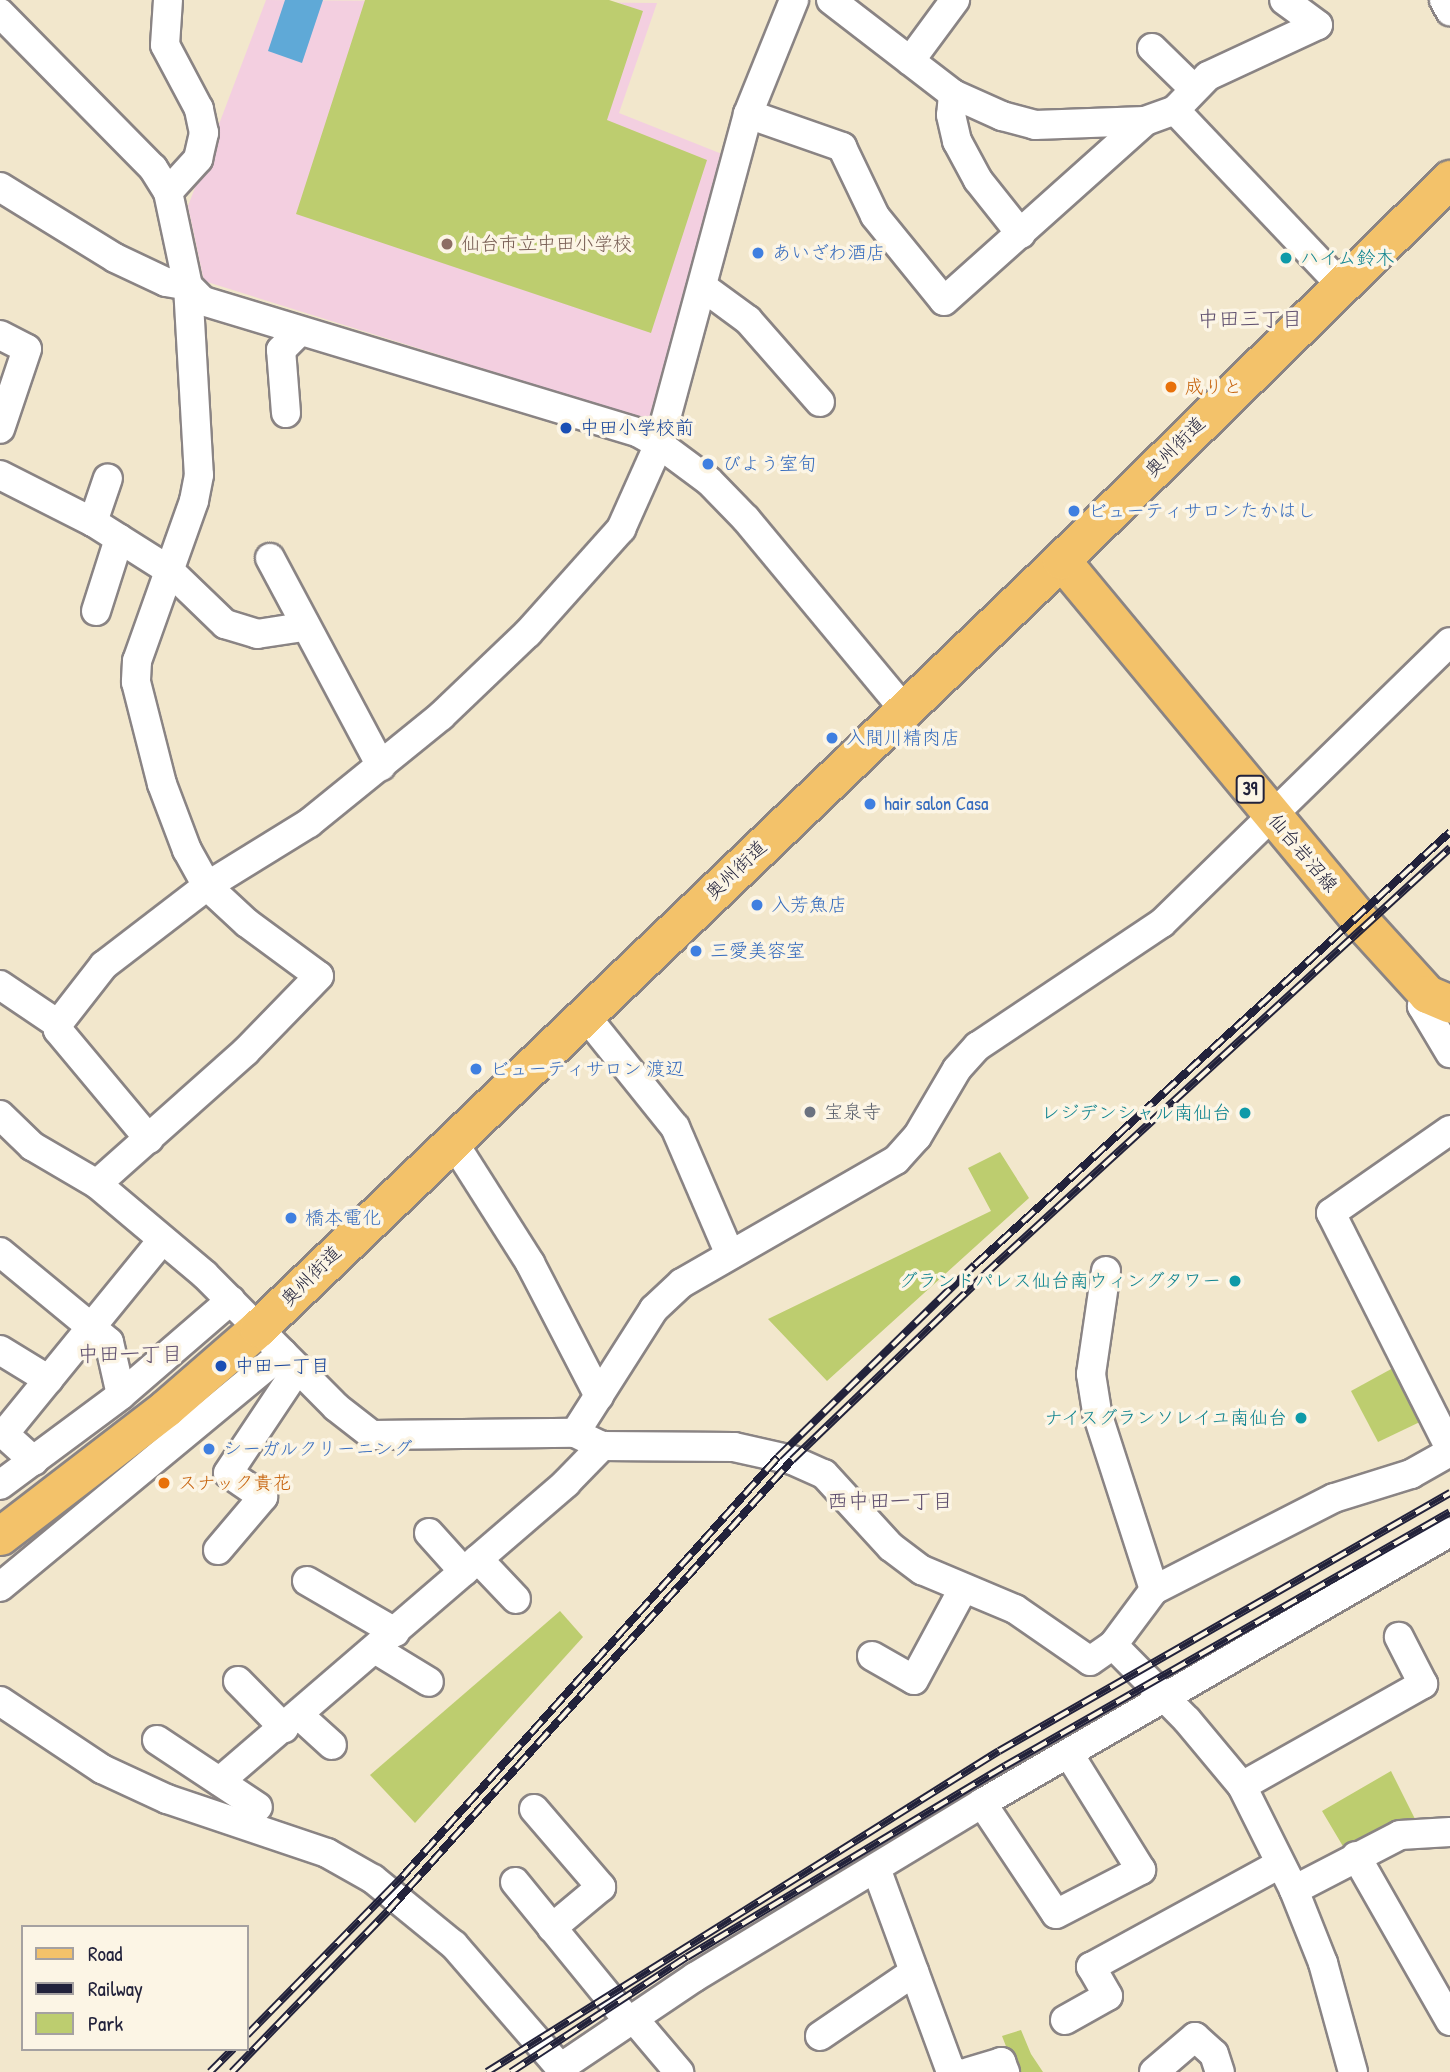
<!DOCTYPE html>
<html>
<head>
<meta charset="utf-8">
<style>
	body { margin:0 }
	#map { position:relative; width:1450px; height:2072px; overflow:hidden; background:#f2e7cc; font-family:"Patrick Hand","Klee One",sans-serif }
	div>[style] { position:absolute }
	[style*='--x'] { left:calc(var(--x)*1px); top:calc(var(--y)*1px); width:calc(var(--w)*1px); rotate:calc(var(--a)*1deg) }
	.built>* { inset:0; background:#f3cfe0 }
	.green>* { inset:0; background:#bdcd6f }
	.water>* { inset:0; background:#5fa9d7 }
	.roads { filter:drop-shadow(2px 0 #8a8484) drop-shadow(-2px 0 #8a8484) drop-shadow(0 2px #8a8484) drop-shadow(0 -2px #8a8484) }
	.minor>* { height:28px; margin:-14px; padding:0 14px; transform-origin:14px; border-radius:14px; background:#fff }
	.major>* { height:37px; margin:-18.5px; padding:0 18.5px; transform-origin:18.5px; border-radius:18.5px; background:#f3c26a }
	.rail>* { height:8px; margin-top:-4px; transform-origin:0; background:repeating-linear-gradient(90deg,#fcf5e5 0 16px,#22223b 0 32px); box-sizing:border-box; border-block:2px solid #22223b }
	.dots>* { width:19px; height:19px; translate:-50% -50%; box-sizing:border-box; border:4px solid #fcf5e5; border-radius:50% }
	span { translate:-50% -50%; white-space:nowrap; text-align:center; line-height:1.15; -webkit-text-stroke:7px #fcf5e5; paint-order:stroke }
	.shield-label span { padding:2px 5px; background:#fcf5e5; border:2px solid; border-radius:5px; -webkit-text-stroke-width:0 }
	.shield-label { font-size:18px; color:#22223b; font-weight:700 }
	.education-label { font-size:19px; color:#785e54 }
	.left { translate:0 -50%; text-align:left }
	.shop-label { font-size:19px; color:#366cbe }
	.culture-label { font-size:19px; color:#0d838f }
	.right { translate:-100% -50%; text-align:right }
	.food-label { font-size:19px; color:#c56008 }
	.transit-label { font-size:19px; color:#164399 }
	.street-label { font-size:19px; color:#22223b }
	.worship-label { font-size:19px; color:#5b616d }
	.neighbourhood-label { font-size:21px; color:#5d4d6d }
	.legend { position:absolute; left:21px; top:1925px; width:228px; height:126px; box-sizing:border-box; background:#fcf5e5; border:2px solid #a5a1a1; margin:0; padding:9px 12px; list-style:none; font-size:21px; color:#22223b }
	.legend li { display:flex; align-items:center; gap:14px; height:35px }
	.legend b { width:35px; border:2px solid #a5a1a1 }
</style>
</head>
<body>
<div id="map">
	<div class="built">
		<i style="clip-path:polygon(266px 0,657px 3px,619px 113px,722px 154px,650px 421px,204px 281px,188px 206px)"></i>
	</div>
	<div class="green">
		<i style="clip-path:polygon(365px 0,609px 0,643px 11px,607px 120px,707px 160px,651px 333px,296px 214px)"></i>
		<i style="clip-path:polygon(1000px 1152px,1029px 1198px,827px 1381px,768px 1319px,991px 1211px,968px 1168px)"></i>
		<i style="clip-path:polygon(1393px 1368px,1422px 1421px,1378px 1442px,1351px 1391px)"></i>
		<i style="clip-path:polygon(560px 1611px,583px 1637px,415px 1823px,370px 1775px)"></i>
		<i style="clip-path:polygon(1391px 1771px,1416px 1821px,1392px 1824px,1344px 1848px,1322px 1811px)"></i>
		<i style="clip-path:polygon(1021px 2030px,1031px 2054px,1043px 2072px,1016px 2072px,1002px 2036px)"></i>
	</div>
	<div class="water">
		<i style="clip-path:polygon(285px 0,323px 0,302px 63px,268px 51px)"></i>
	</div>
	<div class="roads">
		<div class="minor">
			<i style="--x:831;--y:0;--w:154;--a:37.6"></i>
			<i style="--x:953;--y:94;--w:54;--a:24.2"></i>
			<i style="--x:1002;--y:116;--w:34;--a:15"></i>
			<i style="--x:1035;--y:125;--w:110;--a:-2.1"></i>
			<i style="--x:1145;--y:121;--w:32;--a:-20"></i>
			<i style="--x:1175;--y:110;--w:240;--a:46.5"></i>
			<i style="--x:1444;--y:0;--w:13;--a:61"></i>
			<i style="--x:0;--y:13;--w:218;--a:45.4"></i>
			<i style="--x:153;--y:168;--w:28;--a:58"></i>
			<i style="--x:168;--y:192;--w:96;--a:78"></i>
			<i style="--x:188;--y:286;--w:21;--a:45"></i>
			<i style="--x:203;--y:301;--w:456;--a:16.8"></i>
			<i style="--x:639;--y:433;--w:23;--a:29"></i>
			<i style="--x:659;--y:444;--w:62;--a:36.5"></i>
			<i style="--x:709;--y:481;--w:53;--a:45.8"></i>
			<i style="--x:746;--y:519;--w:247;--a:50.3"></i>
			<i style="--x:1152;--y:48;--w:59;--a:44.3"></i>
			<i style="--x:910;--y:61;--w:76;--a:-53.6"></i>
			<i style="--x:953;--y:94;--w:21;--a:95"></i>
			<i style="--x:951;--y:115;--w:27;--a:77"></i>
			<i style="--x:957;--y:141;--w:44;--a:61.7"></i>
			<i style="--x:978;--y:180;--w:69;--a:51.5"></i>
			<i style="--x:1175;--y:110;--w:47;--a:-45.9"></i>
			<i style="--x:1208;--y:76;--w:121;--a:-24.9"></i>
			<i style="--x:1318;--y:25;--w:42;--a:-143.7"></i>
			<i style="--x:748;--y:114;--w:100;--a:19.3"></i>
			<i style="--x:842;--y:147;--w:76;--a:64.4"></i>
			<i style="--x:875;--y:216;--w:109;--a:50.9"></i>
			<i style="--x:944;--y:301;--w:270;--a:-41.8"></i>
			<i style="--x:0;--y:187;--w:135;--a:31.7"></i>
			<i style="--x:115;--y:258;--w:56;--a:25.2"></i>
			<i style="--x:166;--y:282;--w:22;--a:10"></i>
			<i style="--x:188;--y:286;--w:189;--a:86.7"></i>
			<i style="--x:199;--y:475;--w:26;--a:101"></i>
			<i style="--x:194;--y:501;--w:170;--a:109.6"></i>
			<i style="--x:137;--y:661;--w:21;--a:93"></i>
			<i style="--x:136;--y:682;--w:105;--a:75.7"></i>
			<i style="--x:162;--y:784;--w:71;--a:69.3"></i>
			<i style="--x:187;--y:850;--w:41;--a:60.9"></i>
			<i style="--x:207;--y:886;--w:54;--a:42.8"></i>
			<i style="--x:247;--y:923;--w:89;--a:36.4"></i>
			<i style="--x:319;--y:976;--w:106;--a:134.2"></i>
			<i style="--x:245;--y:1052;--w:198;--a:138.3"></i>
			<i style="--x:168;--y:192;--w:45;--a:-47.7"></i>
			<i style="--x:198;--y:159;--w:27;--a:-77"></i>
			<i style="--x:204;--y:133;--w:25;--a:-102"></i>
			<i style="--x:199;--y:109;--w:72;--a:-118"></i>
			<i style="--x:165;--y:45;--w:45;--a:-86.2"></i>
			<i style="--x:703;--y:287;--w:56;--a:36.3"></i>
			<i style="--x:748;--y:320;--w:109;--a:48.7"></i>
			<i style="--x:0;--y:335;--w:30;--a:27"></i>
			<i style="--x:27;--y:349;--w:84;--a:108.6"></i>
			<i style="--x:286;--y:413;--w:63;--a:-94.5"></i>
			<i style="--x:281;--y:350;--w:25;--a:-45"></i>
			<i style="--x:0;--y:475;--w:104;--a:26.8"></i>
			<i style="--x:93;--y:522;--w:90;--a:32.3"></i>
			<i style="--x:169;--y:570;--w:78;--a:44"></i>
			<i style="--x:225;--y:624;--w:34;--a:17"></i>
			<i style="--x:257;--y:634;--w:47;--a:-8.7"></i>
			<i style="--x:93;--y:522;--w:46;--a:-71.2"></i>
			<i style="--x:270;--y:558;--w:236;--a:61.9"></i>
			<i style="--x:96;--y:611;--w:76;--a:-72.3"></i>
			<i style="--x:0;--y:985;--w:70;--a:33.9"></i>
			<i style="--x:1427;--y:994;--w:13;--a:113"></i>
			<i style="--x:1422;--y:1006;--w:55;--a:59.2"></i>
			<i style="--x:584;--y:1014;--w:145;--a:51.2"></i>
			<i style="--x:675;--y:1127;--w:139;--a:66.7"></i>
			<i style="--x:0;--y:1115;--w:45;--a:44.1"></i>
			<i style="--x:32;--y:1146;--w:75;--a:30.3"></i>
			<i style="--x:97;--y:1184;--w:141;--a:40.1"></i>
			<i style="--x:205;--y:1275;--w:186;--a:45.2"></i>
			<i style="--x:336;--y:1407;--w:46;--a:37.9"></i>
			<i style="--x:372;--y:1435;--w:203;--a:-0.6"></i>
			<i style="--x:575;--y:1433;--w:30;--a:26"></i>
			<i style="--x:602;--y:1446;--w:132;--a:0.4"></i>
			<i style="--x:734;--y:1447;--w:59;--a:12.6"></i>
			<i style="--x:792;--y:1460;--w:35;--a:24"></i>
			<i style="--x:824;--y:1474;--w:99;--a:47.5"></i>
			<i style="--x:891;--y:1547;--w:39;--a:37"></i>
			<i style="--x:922;--y:1570;--w:101;--a:22.8"></i>
			<i style="--x:1015;--y:1609;--w:91;--a:34.7"></i>
			<i style="--x:1090;--y:1661;--w:28;--a:-35"></i>
			<i style="--x:1113;--y:1645;--w:105;--a:45.4"></i>
			<i style="--x:1187;--y:1720;--w:86;--a:50.2"></i>
			<i style="--x:1242;--y:1786;--w:116;--a:63.4"></i>
			<i style="--x:1294;--y:1890;--w:79;--a:68.3"></i>
			<i style="--x:1323;--y:1963;--w:113;--a:74.6"></i>
			<i style="--x:1450;--y:1130;--w:145;--a:145.1"></i>
			<i style="--x:1331;--y:1213;--w:264;--a:63.2"></i>
			<i style="--x:149;--y:1139;--w:142;--a:-129.9"></i>
			<i style="--x:58;--y:1030;--w:6;--a:-90"></i>
			<i style="--x:58;--y:1024;--w:75;--a:-52.1"></i>
			<i style="--x:104;--y:965;--w:130;--a:-37.5"></i>
			<i style="--x:207;--y:886;--w:120;--a:-31.7"></i>
			<i style="--x:309;--y:823;--w:170;--a:-39"></i>
			<i style="--x:441;--y:716;--w:120;--a:-43.7"></i>
			<i style="--x:528;--y:633;--w:140;--a:-48.2"></i>
			<i style="--x:621;--y:529;--w:93;--a:-65.9"></i>
			<i style="--x:659;--y:444;--w:342;--a:-74.9"></i>
			<i style="--x:748;--y:114;--w:123;--a:-68"></i>
			<i style="--x:452;--y:1140;--w:146;--a:57.6"></i>
			<i style="--x:530;--y:1263;--w:150;--a:62.6"></i>
			<i style="--x:0;--y:1252;--w:141;--a:39.5"></i>
			<i style="--x:109;--y:1342;--w:54;--a:77.2"></i>
			<i style="--x:1106;--y:1271;--w:104;--a:98.3"></i>
			<i style="--x:1091;--y:1374;--w:39;--a:81"></i>
			<i style="--x:1097;--y:1413;--w:186;--a:72.1"></i>
			<i style="--x:0;--y:1350;--w:57;--a:31.5"></i>
			<i style="--x:575;--y:1433;--w:147;--a:-57.5"></i>
			<i style="--x:654;--y:1309;--w:38;--a:-43"></i>
			<i style="--x:682;--y:1283;--w:247;--a:-29.9"></i>
			<i style="--x:896;--y:1160;--w:31;--a:-48"></i>
			<i style="--x:917;--y:1137;--w:79;--a:-59.5"></i>
			<i style="--x:957;--y:1069;--w:31;--a:-48"></i>
			<i style="--x:978;--y:1046;--w:221;--a:-33.8"></i>
			<i style="--x:1162;--y:923;--w:402;--a:-44.3"></i>
			<i style="--x:34;--y:1461;--w:40;--a:-138"></i>
			<i style="--x:4;--y:1434;--w:250;--a:-50.8"></i>
			<i style="--x:0;--y:1485;--w:151;--a:-36.6"></i>
			<i style="--x:121;--y:1395;--w:145;--a:-40.8"></i>
			<i style="--x:429;--y:1533;--w:52;--a:48.1"></i>
			<i style="--x:218;--y:1550;--w:70;--a:-49.7"></i>
			<i style="--x:263;--y:1497;--w:42;--a:-145.6"></i>
			<i style="--x:228;--y:1473;--w:126;--a:-56.3"></i>
			<i style="--x:478;--y:1559;--w:55;--a:46.5"></i>
			<i style="--x:307;--y:1581;--w:102;--a:30.1"></i>
			<i style="--x:0;--y:1587;--w:367;--a:-39.6"></i>
			<i style="--x:1113;--y:1645;--w:69;--a:-53.3"></i>
			<i style="--x:1154;--y:1590;--w:202;--a:-27.1"></i>
			<i style="--x:1334;--y:1498;--w:81;--a:-17.3"></i>
			<i style="--x:1411;--y:1474;--w:45;--a:-29.4"></i>
			<i style="--x:375;--y:1649;--w:63;--a:31.4"></i>
			<i style="--x:872;--y:1656;--w:48;--a:29.7"></i>
			<i style="--x:914;--y:1680;--w:103;--a:-61.7"></i>
			<i style="--x:238;--y:1681;--w:66;--a:45.6"></i>
			<i style="--x:0;--y:1701;--w:123;--a:33.7"></i>
			<i style="--x:102;--y:1769;--w:72;--a:24.8"></i>
			<i style="--x:167;--y:1799;--w:169;--a:18.6"></i>
			<i style="--x:327;--y:1853;--w:53;--a:29.5"></i>
			<i style="--x:373;--y:1879;--w:104;--a:39.2"></i>
			<i style="--x:454;--y:1945;--w:168;--a:49.1"></i>
			<i style="--x:300;--y:1716;--w:43;--a:42.2"></i>
			<i style="--x:157;--y:1740;--w:121;--a:33.6"></i>
			<i style="--x:220;--y:1781;--w:457;--a:-40.7"></i>
			<i style="--x:566;--y:1483;--w:52;--a:-45.8"></i>
			<i style="--x:1242;--y:1786;--w:208;--a:-29.4"></i>
			<i style="--x:1423;--y:1684;--w:53;--a:-117.1"></i>
			<i style="--x:982;--y:1803;--w:133;--a:56.3"></i>
			<i style="--x:1056;--y:1914;--w:96;--a:-27.4"></i>
			<i style="--x:1141;--y:1870;--w:137;--a:-121.8"></i>
			<i style="--x:534;--y:1809;--w:103;--a:49.3"></i>
			<i style="--x:601;--y:1887;--w:64;--a:140.1"></i>
			<i style="--x:1356;--y:1856;--w:190;--a:60.3"></i>
			<i style="--x:876;--y:1868;--w:214;--a:69.8"></i>
			<i style="--x:950;--y:2069;--w:7;--a:27"></i>
			<i style="--x:515;--y:1882;--w:181;--a:50.8"></i>
			<i style="--x:1294;--y:1890;--w:119;--a:-27.4"></i>
			<i style="--x:1400;--y:1835;--w:50;--a:-3.4"></i>
			<i style="--x:634;--y:2019;--w:70;--a:49.7"></i>
			<i style="--x:1065;--y:2020;--w:49;--a:-29.2"></i>
			<i style="--x:1108;--y:1996;--w:34;--a:-120"></i>
			<i style="--x:1091;--y:1967;--w:215;--a:-28.6"></i>
			<i style="--x:820;--y:2036;--w:114;--a:-34.2"></i>
			<i style="--x:560;--y:2068;--w:163;--a:-34"></i>
			<i style="--x:695;--y:1977;--w:336;--a:-31.2"></i>
			<i style="--x:982;--y:1803;--w:541;--a:-30.07"></i>
			<i style="--x:969;--y:2072;--w:34;--a:-17"></i>
			<i style="--x:1001;--y:2062;--w:11;--a:68"></i>
			<i style="--x:1154;--y:2072;--w:54;--a:-40.5"></i>
			<i style="--x:1195;--y:2037;--w:25;--a:42"></i>
			<i style="--x:1214;--y:2054;--w:19;--a:72"></i>
		</div>
		<div class="major">
			<i style="--x:1061;--y:560;--w:464;--a:50.3"></i>
			<i style="--x:1357;--y:917;--w:104;--a:47.7"></i>
			<i style="--x:1427;--y:994;--w:25;--a:23"></i>
			<i style="--x:0;--y:1536;--w:210;--a:-37.6"></i>
			<i style="--x:166;--y:1408;--w:122;--a:-41"></i>
			<i style="--x:258;--y:1328;--w:1111;--a:-43.72"></i>
			<i style="--x:1061;--y:560;--w:545;--a:-44.4"></i>
		</div>
	</div>
	<div class="rail">
		<i style="--x:247;--y:2035;--w:223;--a:-45.5"></i>
		<i style="--x:403;--y:1876;--w:562;--a:-48.17"></i>
		<i style="--x:778;--y:1457;--w:275;--a:-44.3"></i>
		<i style="--x:975;--y:1265;--w:643;--a:-42.35"></i>
		<i style="--x:210;--y:2072;--w:33;--a:-45"></i>
		<i style="--x:232;--y:2072;--w:224;--a:-45.9"></i>
		<i style="--x:388;--y:1911;--w:605;--a:-48.15"></i>
		<i style="--x:792;--y:1460;--w:268;--a:-43.9"></i>
		<i style="--x:985;--y:1274;--w:631;--a:-42.49"></i>
		<i style="--x:487;--y:2072;--w:604;--a:-32.09"></i>
		<i style="--x:999;--y:1751;--w:520;--a:-29.77"></i>
		<i style="--x:511;--y:2072;--w:210;--a:-33.2"></i>
		<i style="--x:687;--y:1957;--w:371;--a:-31"></i>
		<i style="--x:1005;--y:1766;--w:512;--a:-29.72"></i>
	</div>
	<div class="dots">
		<i style="left:447px;top:244px;background:#8d6e63"></i>
		<i style="left:758px;top:253px;background:#3f7fe0"></i>
		<i style="left:1286px;top:258px;background:#0f9aa8"></i>
		<i style="left:1171px;top:387px;background:#e8710a"></i>
		<i style="left:566px;top:428px;background:#1a4fb4"></i>
		<i style="left:708px;top:464px;background:#3f7fe0"></i>
		<i style="left:1074px;top:511px;background:#3f7fe0"></i>
		<i style="left:832px;top:738px;background:#3f7fe0"></i>
		<i style="left:870px;top:804px;background:#3f7fe0"></i>
		<i style="left:757px;top:905px;background:#3f7fe0"></i>
		<i style="left:696px;top:951px;background:#3f7fe0"></i>
		<i style="left:476px;top:1069px;background:#3f7fe0"></i>
		<i style="left:810px;top:1112px;background:#6b7280"></i>
		<i style="left:1245px;top:1113px;background:#0f9aa8"></i>
		<i style="left:291px;top:1218px;background:#3f7fe0"></i>
		<i style="left:1235px;top:1281px;background:#0f9aa8"></i>
		<i style="left:221px;top:1366px;background:#1a4fb4"></i>
		<i style="left:1301px;top:1418px;background:#0f9aa8"></i>
		<i style="left:209px;top:1449px;background:#3f7fe0"></i>
		<i style="left:164px;top:1483px;background:#e8710a"></i>
	</div>
	<div class="shield-label">
		<span style="left:1250px;top:789px">39</span>
	</div>
	<div class="education-label">
		<span class="left" style="left:461px;top:244px">仙台市立中田小学校</span>
	</div>
	<div class="shop-label">
		<span class="left" style="left:772px;top:253px">あいざわ酒店</span>
		<span class="left" style="left:722px;top:464px">びよう室旬</span>
		<span class="left" style="left:1088px;top:511px">ビューティサロンたかはし</span>
		<span class="left" style="left:846px;top:738px">入間川精肉店</span>
		<span class="left" style="left:884px;top:804px">hair salon Casa</span>
		<span class="left" style="left:771px;top:905px">入芳魚店</span>
		<span class="left" style="left:710px;top:951px">三愛美容室</span>
		<span class="left" style="left:490px;top:1069px">ビューティサロン 渡辺</span>
		<span class="left" style="left:305px;top:1218px">橋本電化</span>
		<span class="left" style="left:223px;top:1449px">シーガルクリーニング</span>
	</div>
	<div class="culture-label">
		<span class="left" style="left:1300px;top:258px">ハイム鈴木</span>
		<span class="right" style="left:1231px;top:1113px">レジデンシャル南仙台</span>
		<span class="right" style="left:1221px;top:1281px">グランドパレス仙台南ウィングタワー</span>
		<span class="right" style="left:1287px;top:1418px">ナイスグランソレイユ南仙台</span>
	</div>
	<div class="food-label">
		<span class="left" style="left:1185px;top:387px">成りと</span>
		<span class="left" style="left:178px;top:1483px">スナック貴花</span>
	</div>
	<div class="transit-label">
		<span class="left" style="left:580px;top:428px">中田小学校前</span>
		<span class="left" style="left:235px;top:1366px">中田一丁目</span>
	</div>
	<div class="street-label">
		<span style="left:1175px;top:447px;rotate:-45deg">奥州街道</span>
		<span style="left:1303px;top:853px;rotate:50deg">仙台岩沼線</span>
		<span style="left:736px;top:870px;rotate:-44deg">奥州街道</span>
		<span style="left:311px;top:1276px;rotate:-45deg">奥州街道</span>
	</div>
	<div class="worship-label">
		<span class="left" style="left:824px;top:1112px">宝泉寺</span>
	</div>
	<div class="neighbourhood-label">
		<span style="left:1250px;top:319px">中田三丁目</span>
		<span style="left:130px;top:1354px">中田一丁目</span>
		<span style="left:890px;top:1501px">西中田一丁目</span>
	</div>
	<ul class="legend">
	<li><b style="height:9px;background:#f3c26a"></b>Road</li>
	<li><b style="height:9px;background:#22223b"></b>Railway</li>
	<li><b style="height:19px;background:#bdcd6f"></b>Park</li>
	</ul>
</div>
</body>
</html>
